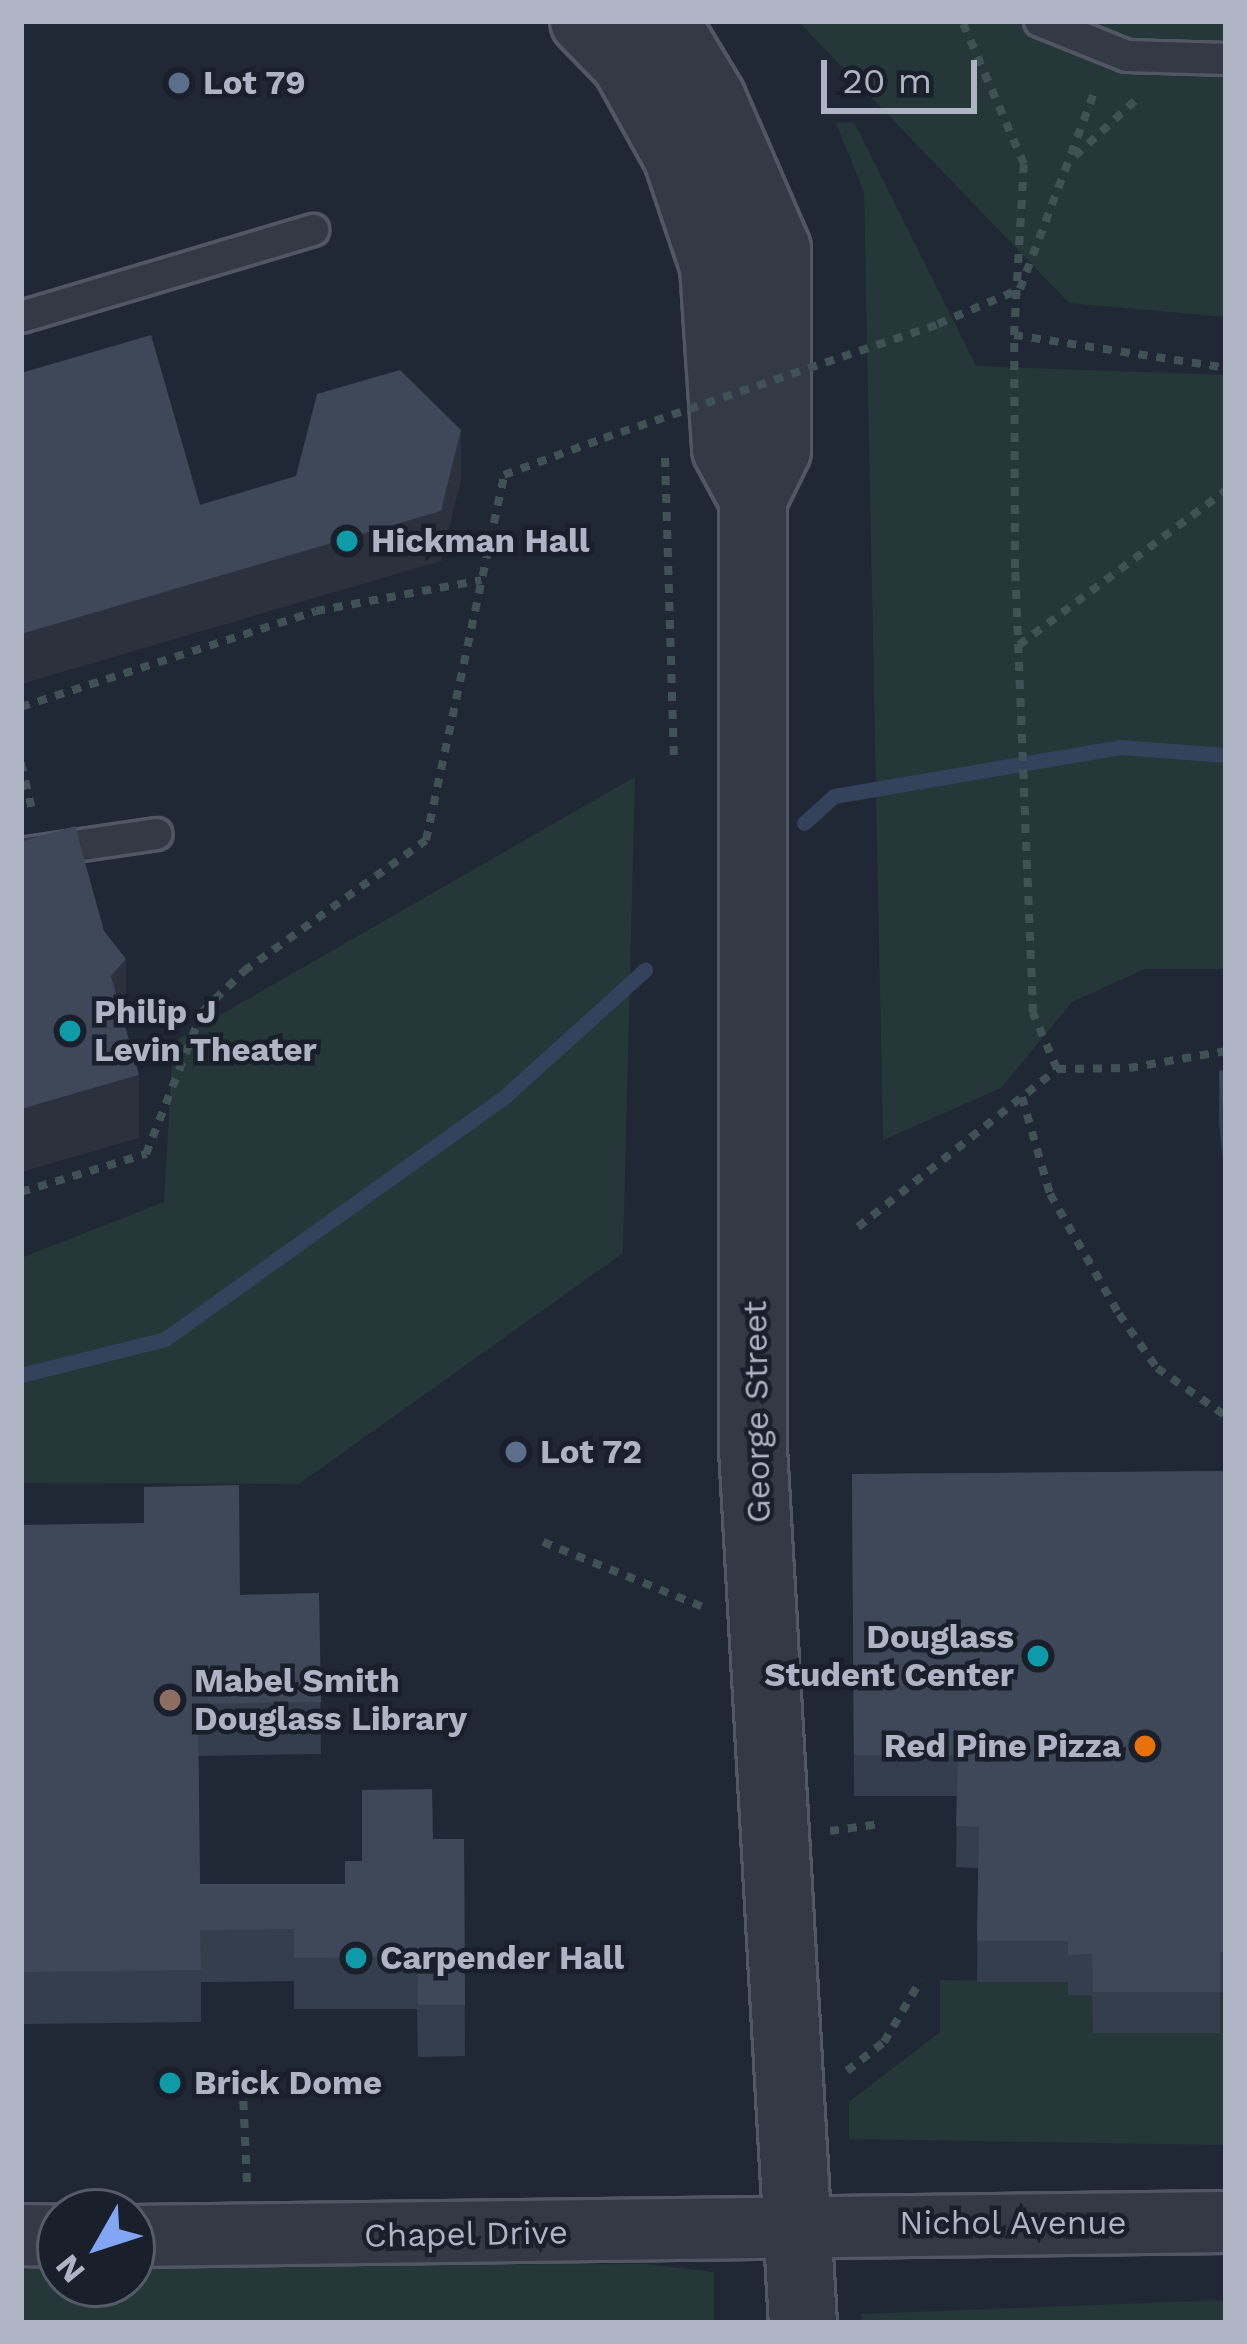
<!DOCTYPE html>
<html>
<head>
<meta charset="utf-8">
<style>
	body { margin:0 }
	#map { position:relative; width:1247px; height:2344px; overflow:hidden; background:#202835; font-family:"Work Sans",sans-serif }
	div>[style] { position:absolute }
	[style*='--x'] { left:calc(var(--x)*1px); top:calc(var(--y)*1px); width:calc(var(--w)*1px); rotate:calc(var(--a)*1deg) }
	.green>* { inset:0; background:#253739 }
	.stream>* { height:15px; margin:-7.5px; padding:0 7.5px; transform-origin:7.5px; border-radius:7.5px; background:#34425c }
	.path>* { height:8px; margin-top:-4px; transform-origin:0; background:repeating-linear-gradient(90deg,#415256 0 9px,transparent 0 18px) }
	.roads { filter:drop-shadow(3px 0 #515764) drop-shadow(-3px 0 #515764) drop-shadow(0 3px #515764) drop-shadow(0 -3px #515764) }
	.service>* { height:30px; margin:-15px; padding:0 15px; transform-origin:15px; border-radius:15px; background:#333a46 }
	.minor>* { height:60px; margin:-30px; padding:0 30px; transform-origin:30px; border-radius:30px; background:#333a46 }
	.tertiary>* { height:66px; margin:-33px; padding:0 33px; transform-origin:33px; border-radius:33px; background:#333a46 }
	.path-bridge>* { height:8px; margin-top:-4px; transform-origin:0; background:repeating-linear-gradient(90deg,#415256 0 9px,transparent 0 18px) }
	.wall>* { inset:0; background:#353e4c }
	.shaded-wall>* { inset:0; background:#2b323e }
	.building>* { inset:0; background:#3e4858 }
	.dots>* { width:33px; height:33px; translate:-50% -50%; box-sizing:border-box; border:6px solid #191f2b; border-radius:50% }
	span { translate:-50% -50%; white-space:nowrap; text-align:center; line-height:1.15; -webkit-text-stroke:9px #191f2b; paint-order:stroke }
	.poi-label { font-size:33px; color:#aeb4c3; font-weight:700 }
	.left { translate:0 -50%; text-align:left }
	.right { translate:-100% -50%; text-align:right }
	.street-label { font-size:33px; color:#aeb4c3 }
	.frame { position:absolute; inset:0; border:24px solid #aeb4c3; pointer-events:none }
	.north { position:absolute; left:36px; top:2188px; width:120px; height:120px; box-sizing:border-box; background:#191f2b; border:3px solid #555b68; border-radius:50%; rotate:231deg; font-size:33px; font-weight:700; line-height:48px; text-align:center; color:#aeb4c3 }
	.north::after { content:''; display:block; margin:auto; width:42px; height:54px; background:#82a6f4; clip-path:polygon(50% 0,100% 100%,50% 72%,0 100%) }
	.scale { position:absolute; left:821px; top:60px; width:156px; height:54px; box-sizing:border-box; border:6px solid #aeb4c3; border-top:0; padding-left:15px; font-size:36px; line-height:42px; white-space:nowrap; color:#aeb4c3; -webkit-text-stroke:9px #191f2b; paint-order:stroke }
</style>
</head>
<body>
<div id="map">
	<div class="green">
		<i style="clip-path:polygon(798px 21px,1226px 21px,1226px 317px,1069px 303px)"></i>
		<i style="clip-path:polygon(854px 122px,976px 366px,1226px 375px,1226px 969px,1145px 969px,1072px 1002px,1001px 1088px,883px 1140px,864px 192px,836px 123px)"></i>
		<i style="clip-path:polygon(635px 777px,623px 1253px,299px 1484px,21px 1483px,21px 1258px,164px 1202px,173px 1042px)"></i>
		<i style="clip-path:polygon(940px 1980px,1068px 1982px,1092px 1995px,1094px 2033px,1226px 1992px,1226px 2145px,849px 2139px,849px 2102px,940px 2032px)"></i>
		<i style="clip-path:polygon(645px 2264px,714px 2272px,714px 2323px,21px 2323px,21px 2266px,60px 2266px,60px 2284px,132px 2284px,132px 2266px)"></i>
		<i style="clip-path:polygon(1226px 2300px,1226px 2323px,862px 2323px,861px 2314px)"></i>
	</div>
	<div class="stream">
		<i style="--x:804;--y:823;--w:40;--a:-42"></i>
		<i style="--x:834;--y:796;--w:290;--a:-9.7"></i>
		<i style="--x:1120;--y:747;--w:106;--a:4.3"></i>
		<i style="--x:21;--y:1375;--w:148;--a:-14"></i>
		<i style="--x:165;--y:1339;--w:414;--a:-35.5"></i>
		<i style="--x:502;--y:1099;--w:193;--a:-42.1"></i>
	</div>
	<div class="path">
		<i style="--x:1075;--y:156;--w:87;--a:-42.7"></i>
		<i style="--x:938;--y:324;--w:89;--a:-23.1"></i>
		<i style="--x:1020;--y:289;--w:215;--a:-69.3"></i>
		<i style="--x:1014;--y:335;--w:215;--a:8.8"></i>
		<i style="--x:665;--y:458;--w:298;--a:88.3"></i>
		<i style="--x:1019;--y:645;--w:259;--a:-36.8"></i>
		<i style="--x:21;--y:707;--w:310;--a:-18"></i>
		<i style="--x:316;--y:611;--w:168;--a:-10.6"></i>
		<i style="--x:21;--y:763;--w:52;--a:76.8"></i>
		<i style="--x:1057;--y:1069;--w:72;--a:-0.8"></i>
		<i style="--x:1129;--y:1068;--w:98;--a:-9.9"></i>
		<i style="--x:1022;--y:1097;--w:101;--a:73.9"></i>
		<i style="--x:1050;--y:1194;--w:138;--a:60.1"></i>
		<i style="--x:1119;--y:1314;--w:66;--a:54.9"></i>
		<i style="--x:1157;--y:1368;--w:84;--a:34.8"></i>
		<i style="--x:21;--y:1192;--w:131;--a:-16.9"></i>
		<i style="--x:146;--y:1154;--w:153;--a:-68.5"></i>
		<i style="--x:202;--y:1012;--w:59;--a:-44.3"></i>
		<i style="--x:244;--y:971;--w:224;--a:-35.7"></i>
		<i style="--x:426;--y:840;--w:373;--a:-77.9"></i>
		<i style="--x:504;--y:475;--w:107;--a:-20.3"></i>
		<i style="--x:858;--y:1227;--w:254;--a:-38.4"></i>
		<i style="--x:1057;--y:1069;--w:61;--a:-113.2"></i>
		<i style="--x:1033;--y:1013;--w:445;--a:-92.3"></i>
		<i style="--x:1015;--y:568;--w:233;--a:-90.2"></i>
		<i style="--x:1014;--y:335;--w:171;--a:-86.7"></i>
		<i style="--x:1024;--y:164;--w:156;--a:-113.4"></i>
		<i style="--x:543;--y:1542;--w:173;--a:22.1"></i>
		<i style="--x:830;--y:1831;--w:50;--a:-8"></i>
		<i style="--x:847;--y:2071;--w:47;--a:-38.1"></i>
		<i style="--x:884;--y:2042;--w:72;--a:-59.2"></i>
		<i style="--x:247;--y:2182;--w:87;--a:-92.6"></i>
		<i style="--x:243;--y:2095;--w:28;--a:-48"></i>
	</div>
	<div class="roads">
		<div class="service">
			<i style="--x:1040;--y:21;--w:94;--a:21.9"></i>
			<i style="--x:1127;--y:56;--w:99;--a:1.7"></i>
			<i style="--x:21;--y:317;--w:305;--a:-16.6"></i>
			<i style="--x:21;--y:854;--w:137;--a:-8.4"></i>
		</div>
		<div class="minor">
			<i style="--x:21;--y:2235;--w:39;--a:1"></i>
			<i style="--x:132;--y:2236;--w:1094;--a:-0.73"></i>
		</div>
		<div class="tertiary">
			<i style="--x:584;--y:21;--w:59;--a:45.7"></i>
			<i style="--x:625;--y:63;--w:107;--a:60.8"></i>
			<i style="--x:677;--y:156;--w:116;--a:71.4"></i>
			<i style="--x:714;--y:266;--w:183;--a:86.2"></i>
			<i style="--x:726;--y:449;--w:57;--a:61.6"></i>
			<i style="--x:753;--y:499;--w:950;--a:90"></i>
			<i style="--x:753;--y:1449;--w:875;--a:86.73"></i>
			<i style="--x:665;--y:21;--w:91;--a:58.9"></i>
			<i style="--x:712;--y:99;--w:163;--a:66.6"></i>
			<i style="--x:777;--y:249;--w:201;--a:90"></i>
			<i style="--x:777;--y:450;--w:55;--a:116.1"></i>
		</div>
	</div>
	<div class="path-bridge">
		<i style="--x:604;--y:438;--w:353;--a:-18.8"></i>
	</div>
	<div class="wall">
		<i style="clip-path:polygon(1226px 1070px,1226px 1192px,1219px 1121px,1219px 1071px)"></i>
		<i style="clip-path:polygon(1226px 1471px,1226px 1992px,1220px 1993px,1220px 2033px,1093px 2033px,1092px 1995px,1068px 1995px,1068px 1982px,977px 1982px,978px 1868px,956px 1867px,957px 1796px,854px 1796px,852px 1474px)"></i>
		<i style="clip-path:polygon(21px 1525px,240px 1595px,319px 1593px,321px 1754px,198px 1756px,200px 1884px,345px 1884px,362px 1861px,433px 1839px,464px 1839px,465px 2056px,418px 2057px,417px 2009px,294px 2009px,294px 1981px,201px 1982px,201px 2022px,21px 2024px)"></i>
	</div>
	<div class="shaded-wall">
		<i style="clip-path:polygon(461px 430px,461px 480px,441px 561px,21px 684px,21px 634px)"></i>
		<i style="clip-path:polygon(126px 959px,126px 1022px,111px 1039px,111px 976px)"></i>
		<i style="clip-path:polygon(139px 1075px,139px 1138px,21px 1172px,21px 1109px)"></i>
	</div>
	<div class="building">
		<i style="clip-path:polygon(151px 335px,200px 505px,296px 476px,317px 394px,400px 370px,461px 430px,441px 511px,21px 634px,21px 373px)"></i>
		<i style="clip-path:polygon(75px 826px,104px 931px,126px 959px,111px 976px,139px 1075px,21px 1109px,21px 842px)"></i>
		<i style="clip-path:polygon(1226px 1070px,1226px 1142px,1219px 1071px)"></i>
		<i style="clip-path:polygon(1226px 1471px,1226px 1952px,1220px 1952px,1220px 1992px,1093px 1992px,1092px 1954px,1068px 1955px,1068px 1941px,977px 1941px,979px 1827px,956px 1826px,958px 1755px,854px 1755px,852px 1474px)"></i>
		<i style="clip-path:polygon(239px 1485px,240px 1595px,319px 1593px,321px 1702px,198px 1704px,200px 1884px,345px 1884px,345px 1861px,362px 1861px,362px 1790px,432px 1789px,433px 1839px,464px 1839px,465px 2005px,418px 2005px,417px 1957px,294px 1958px,294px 1929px,200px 1930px,201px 1970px,21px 1972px,21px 1525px,144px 1523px,144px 1487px)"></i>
	</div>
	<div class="dots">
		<i style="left:179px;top:83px;background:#5c6f8a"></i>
		<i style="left:347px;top:541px;background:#0f9aa8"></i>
		<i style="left:70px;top:1031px;background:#0f9aa8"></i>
		<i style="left:516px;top:1452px;background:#5c6f8a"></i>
		<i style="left:1038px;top:1656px;background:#0f9aa8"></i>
		<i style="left:170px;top:1700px;background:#8d6e63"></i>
		<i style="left:1145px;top:1746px;background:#e8710a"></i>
		<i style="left:356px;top:1958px;background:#0f9aa8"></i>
		<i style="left:170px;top:2083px;background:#0f9aa8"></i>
	</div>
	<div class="poi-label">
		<span class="left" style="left:203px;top:83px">Lot 79</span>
		<span class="left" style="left:371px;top:541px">Hickman Hall</span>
		<span class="left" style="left:94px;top:1031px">Philip J<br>Levin Theater</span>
		<span class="left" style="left:540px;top:1452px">Lot 72</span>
		<span class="right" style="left:1014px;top:1656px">Douglass<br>Student Center</span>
		<span class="left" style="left:194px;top:1700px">Mabel Smith<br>Douglass Library</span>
		<span class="right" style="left:1121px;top:1746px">Red Pine Pizza</span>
		<span class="left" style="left:380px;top:1958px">Carpender Hall</span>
		<span class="left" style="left:194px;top:2083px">Brick Dome</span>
	</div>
	<div class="street-label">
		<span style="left:757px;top:1412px;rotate:-91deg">George Street</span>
		<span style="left:1013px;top:2223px">Nichol Avenue</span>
		<span style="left:466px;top:2234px;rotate:-1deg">Chapel Drive</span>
	</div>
	<div class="frame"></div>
	<div class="north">N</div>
	<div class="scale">20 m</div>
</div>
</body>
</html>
